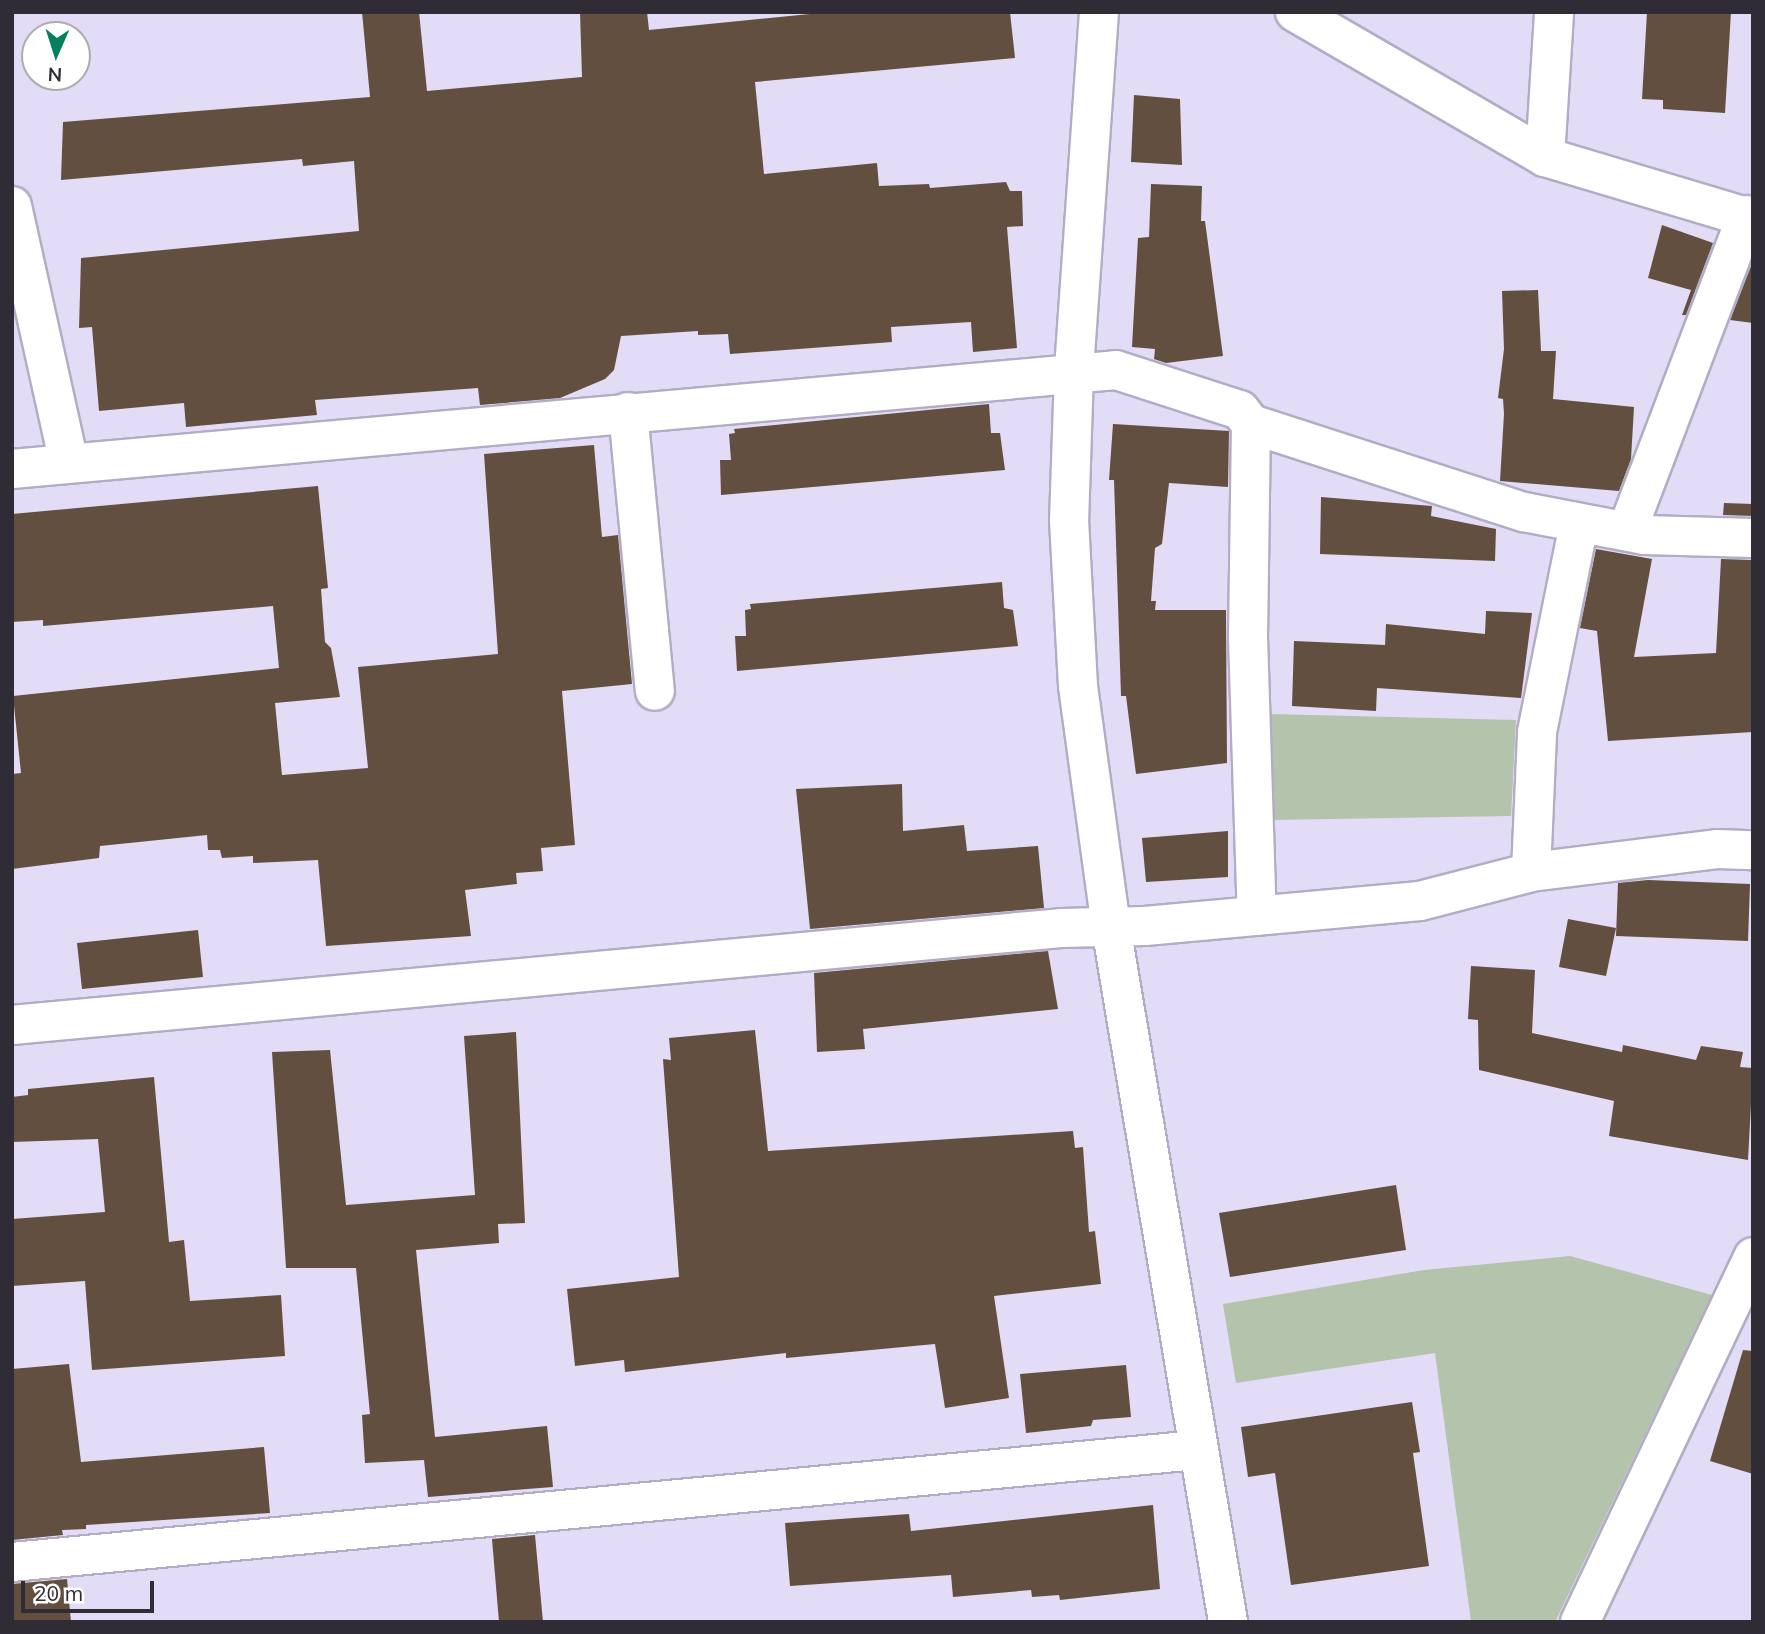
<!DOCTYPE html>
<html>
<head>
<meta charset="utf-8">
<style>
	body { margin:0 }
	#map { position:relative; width:1765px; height:1634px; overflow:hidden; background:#e2dcf6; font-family:Mulish,sans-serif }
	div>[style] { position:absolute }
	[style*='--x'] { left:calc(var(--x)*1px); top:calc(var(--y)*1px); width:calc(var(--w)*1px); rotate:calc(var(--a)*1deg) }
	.green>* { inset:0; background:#b4c3ac }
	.building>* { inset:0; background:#624f3f }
	.roads { filter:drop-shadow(2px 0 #b2adc6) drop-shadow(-2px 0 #b2adc6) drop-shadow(0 2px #b2adc6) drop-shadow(0 -2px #b2adc6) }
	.minor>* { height:38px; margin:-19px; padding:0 19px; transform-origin:19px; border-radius:19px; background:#fff }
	span { translate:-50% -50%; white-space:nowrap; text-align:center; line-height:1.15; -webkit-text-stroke:7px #fff; paint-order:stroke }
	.frame { position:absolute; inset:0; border:14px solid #2f2c36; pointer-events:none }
	.north { position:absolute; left:21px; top:21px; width:70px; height:70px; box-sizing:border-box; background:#fff; border:2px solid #acabaf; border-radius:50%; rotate:183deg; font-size:19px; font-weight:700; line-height:28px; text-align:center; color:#2f2c36 }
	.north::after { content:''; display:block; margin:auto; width:24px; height:32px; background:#057f5e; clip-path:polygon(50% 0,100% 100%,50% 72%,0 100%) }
	.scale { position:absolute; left:21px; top:1581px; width:133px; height:32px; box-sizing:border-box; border:4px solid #2f2c36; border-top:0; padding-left:9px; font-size:21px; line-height:24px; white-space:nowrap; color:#2f2c36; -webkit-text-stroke:5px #fff; paint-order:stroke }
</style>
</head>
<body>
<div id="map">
	<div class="green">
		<i style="clip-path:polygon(1268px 714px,1516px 720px,1511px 816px,1270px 820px)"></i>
		<i style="clip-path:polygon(1570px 1256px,1712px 1295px,1555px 1622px,1471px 1622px,1435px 1353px,1236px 1383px,1223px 1304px,1424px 1270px)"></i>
	</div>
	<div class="building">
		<i style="clip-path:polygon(362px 12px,419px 12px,427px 91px,582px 77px,580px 12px,647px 12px,649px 30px,830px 12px,1010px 12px,1015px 58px,755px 82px,764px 174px,877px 163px,879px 186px,929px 184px,930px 188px,1006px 182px,1010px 191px,1022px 191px,1023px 226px,1007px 227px,1017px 348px,973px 352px,971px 322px,891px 327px,892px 342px,730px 354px,728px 334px,698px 335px,698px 331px,621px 336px,614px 370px,605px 379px,560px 398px,480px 405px,478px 388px,315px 400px,317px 415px,186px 427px,184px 403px,99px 411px,92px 327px,79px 328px,81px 258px,359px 231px,354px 161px,303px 166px,302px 159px,61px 180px,63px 122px,370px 97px)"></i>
		<i style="clip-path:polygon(1647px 12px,1731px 12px,1725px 113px,1663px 109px,1663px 100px,1642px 99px)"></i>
		<i style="clip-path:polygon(1134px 95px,1180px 99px,1182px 165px,1131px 162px)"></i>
		<i style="clip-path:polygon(1151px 184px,1202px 186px,1201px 221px,1205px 221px,1223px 356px,1166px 363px,1154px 359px,1155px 349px,1132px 347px,1138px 238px,1149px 237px)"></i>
		<i style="clip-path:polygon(1662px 225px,1713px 243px,1686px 315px,1682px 315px,1691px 290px,1648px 278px)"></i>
		<i style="clip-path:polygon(1753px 261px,1753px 323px,1730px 320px)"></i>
		<i style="clip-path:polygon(1538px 290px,1541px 351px,1556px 351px,1553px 399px,1634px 407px,1631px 459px,1619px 491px,1500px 481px,1504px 414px,1503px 399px,1498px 398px,1504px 349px,1502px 291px)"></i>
		<i style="clip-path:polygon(989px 404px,991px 433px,1000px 433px,1005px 470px,721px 495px,720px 460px,731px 460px,729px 434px,735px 433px,734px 429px)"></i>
		<i style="clip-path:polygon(1113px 424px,1229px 431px,1228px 487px,1169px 483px,1162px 544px,1155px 548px,1151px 601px,1156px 601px,1155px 610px,1226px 610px,1227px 763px,1136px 774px,1126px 696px,1121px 696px,1114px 480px,1109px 480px)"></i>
		<i style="clip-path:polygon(594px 445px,602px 537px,618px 535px,632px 684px,562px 691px,575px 845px,541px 848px,543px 871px,516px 873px,517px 884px,465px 890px,471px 936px,326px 946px,318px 860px,253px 863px,253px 856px,222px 858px,220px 850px,208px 850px,207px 835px,100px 846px,99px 858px,12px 869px,12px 774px,21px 773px,13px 696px,279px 668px,273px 606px,43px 626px,43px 620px,12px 622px,12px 514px,318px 486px,328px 588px,321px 589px,325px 642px,331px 648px,340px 697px,275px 703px,282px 775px,368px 768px,358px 667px,498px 654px,484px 454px)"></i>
		<i style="clip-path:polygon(1321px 497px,1432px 506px,1431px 516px,1496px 529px,1495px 561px,1320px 554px)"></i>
		<i style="clip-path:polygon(1724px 503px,1753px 504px,1753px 516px,1723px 515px)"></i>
		<i style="clip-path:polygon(1596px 549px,1652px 559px,1634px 657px,1716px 653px,1721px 559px,1753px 560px,1753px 732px,1608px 741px,1597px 631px,1580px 628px)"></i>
		<i style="clip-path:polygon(1002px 582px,1004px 608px,1013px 610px,1018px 646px,737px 671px,735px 636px,746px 636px,745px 610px,751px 609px,750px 604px)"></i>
		<i style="clip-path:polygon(1486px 611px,1532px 613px,1521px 698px,1377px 688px,1376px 711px,1292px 706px,1294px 641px,1385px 645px,1386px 624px,1485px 634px)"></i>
		<i style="clip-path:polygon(902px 784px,903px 831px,964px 825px,967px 851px,1038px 846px,1044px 908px,810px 929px,796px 789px)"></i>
		<i style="clip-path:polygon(1228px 831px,1228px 877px,1146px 882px,1142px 838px)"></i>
		<i style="clip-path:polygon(1648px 880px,1750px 884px,1748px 941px,1616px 936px,1618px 883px)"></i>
		<i style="clip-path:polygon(1568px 919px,1616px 928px,1606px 976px,1559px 967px)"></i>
		<i style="clip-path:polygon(198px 930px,203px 977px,82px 989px,77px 943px)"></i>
		<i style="clip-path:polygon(1048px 951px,1058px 1009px,863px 1029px,865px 1049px,817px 1052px,814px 973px)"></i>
		<i style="clip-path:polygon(1471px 966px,1535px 970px,1532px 1033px,1622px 1052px,1623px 1045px,1696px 1060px,1701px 1046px,1743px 1052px,1740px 1067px,1753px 1068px,1748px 1160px,1609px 1136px,1614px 1101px,1479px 1070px,1478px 1020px,1468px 1019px)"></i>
		<i style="clip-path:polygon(755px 1030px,768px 1151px,1073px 1131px,1075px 1148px,1083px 1147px,1089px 1232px,1095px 1231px,1101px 1284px,994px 1296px,1009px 1398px,945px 1408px,935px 1344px,786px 1358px,786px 1353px,625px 1372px,624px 1360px,575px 1366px,567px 1289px,679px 1277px,663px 1059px,671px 1060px,669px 1038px)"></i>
		<i style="clip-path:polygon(516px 1032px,525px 1223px,498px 1224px,499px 1243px,416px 1250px,435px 1437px,547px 1426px,553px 1487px,428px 1497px,424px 1460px,365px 1463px,362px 1415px,370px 1414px,356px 1268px,286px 1268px,272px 1052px,330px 1050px,346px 1205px,475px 1195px,464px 1036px)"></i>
		<i style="clip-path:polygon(154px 1077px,169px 1242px,184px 1240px,190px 1301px,281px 1295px,285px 1356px,92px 1370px,85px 1281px,12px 1286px,12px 1219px,105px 1212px,98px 1139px,12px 1142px,12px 1097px,28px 1095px,28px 1089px)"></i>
		<i style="clip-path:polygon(1396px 1185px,1406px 1250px,1230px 1277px,1219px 1213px)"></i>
		<i style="clip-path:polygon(1743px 1350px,1753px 1351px,1753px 1474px,1710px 1461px)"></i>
		<i style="clip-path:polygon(69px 1364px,81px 1462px,264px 1447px,270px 1513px,86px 1525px,86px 1529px,62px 1530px,63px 1535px,12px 1540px,12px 1369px)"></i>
		<i style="clip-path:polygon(1126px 1365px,1131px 1417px,1093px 1420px,1091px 1426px,1026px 1433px,1020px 1374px)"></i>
		<i style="clip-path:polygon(1412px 1402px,1420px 1452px,1413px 1453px,1429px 1566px,1291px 1585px,1275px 1473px,1248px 1477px,1241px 1427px)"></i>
		<i style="clip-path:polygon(1153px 1505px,1160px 1589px,1060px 1600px,1059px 1595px,1032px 1597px,1031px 1590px,953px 1597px,951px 1575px,790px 1586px,785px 1523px,909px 1514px,911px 1531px)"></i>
		<i style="clip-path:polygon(535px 1535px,543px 1622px,499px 1622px,492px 1539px)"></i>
		<i style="clip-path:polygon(67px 1579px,71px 1622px,12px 1622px,12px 1584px)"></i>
	</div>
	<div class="roads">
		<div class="minor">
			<i style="--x:1099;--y:12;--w:361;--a:94"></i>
			<i style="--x:1074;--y:372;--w:148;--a:91.9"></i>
			<i style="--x:1069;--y:520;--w:166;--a:86.9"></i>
			<i style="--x:1078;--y:686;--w:243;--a:82.2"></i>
			<i style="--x:1111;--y:927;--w:705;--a:80.44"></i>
			<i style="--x:1295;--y:12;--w:289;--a:30.1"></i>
			<i style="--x:1545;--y:157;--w:217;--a:16.6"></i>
			<i style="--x:1545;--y:157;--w:145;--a:-86.4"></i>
			<i style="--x:12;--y:206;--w:263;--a:77.5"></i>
			<i style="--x:628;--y:412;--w:280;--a:84.5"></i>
			<i style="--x:1251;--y:424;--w:213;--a:90.8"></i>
			<i style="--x:1248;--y:637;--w:279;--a:88.2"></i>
			<i style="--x:12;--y:469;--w:1108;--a:-5.12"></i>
			<i style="--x:1116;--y:370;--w:130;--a:17.9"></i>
			<i style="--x:1240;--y:410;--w:18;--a:52"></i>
			<i style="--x:1251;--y:424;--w:287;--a:17.9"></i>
			<i style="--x:1524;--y:512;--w:123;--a:10.8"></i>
			<i style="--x:1645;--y:535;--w:108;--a:1.6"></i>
			<i style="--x:1627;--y:531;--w:338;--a:-69.2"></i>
			<i style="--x:1531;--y:872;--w:140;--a:-87.5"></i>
			<i style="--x:1537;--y:732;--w:212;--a:-78.6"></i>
			<i style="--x:12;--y:1025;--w:1053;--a:-5.28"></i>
			<i style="--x:1061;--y:928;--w:84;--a:-1.4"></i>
			<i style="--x:1145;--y:926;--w:276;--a:-5.2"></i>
			<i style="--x:1420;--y:901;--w:115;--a:-14.6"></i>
			<i style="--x:1531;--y:872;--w:187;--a:-7"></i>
			<i style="--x:1717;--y:849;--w:36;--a:2"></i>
			<i style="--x:12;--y:1562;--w:1190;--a:-5.4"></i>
			<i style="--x:1580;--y:1622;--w:404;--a:-64.6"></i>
		</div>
	</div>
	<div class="frame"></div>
	<div class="north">N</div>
	<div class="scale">20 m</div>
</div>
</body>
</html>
